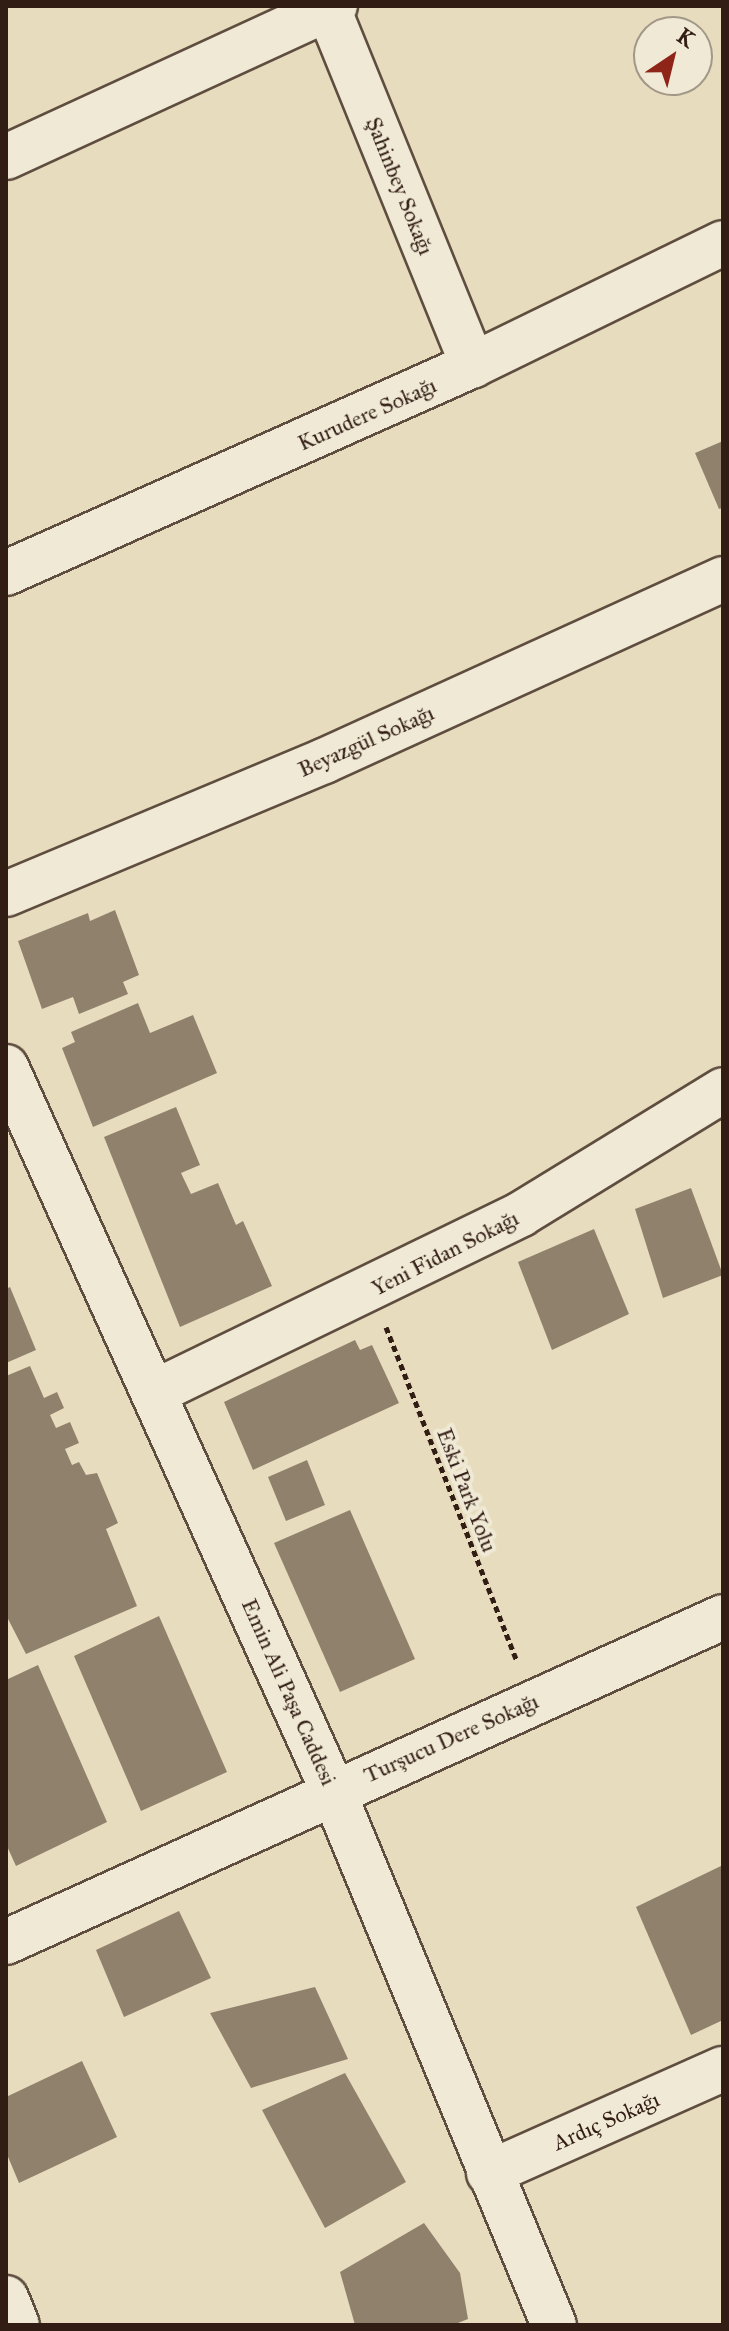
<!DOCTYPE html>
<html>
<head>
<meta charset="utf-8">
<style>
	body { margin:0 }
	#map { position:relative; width:729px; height:2331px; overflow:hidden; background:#e7ddbe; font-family:"IM FELL Great Primer",serif }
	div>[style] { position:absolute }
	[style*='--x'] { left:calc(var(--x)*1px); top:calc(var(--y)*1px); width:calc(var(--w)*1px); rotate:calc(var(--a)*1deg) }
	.building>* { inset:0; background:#90816d }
	.path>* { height:5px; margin-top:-2.5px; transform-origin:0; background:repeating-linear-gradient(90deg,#321d15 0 6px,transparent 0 10px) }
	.roads { filter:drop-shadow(2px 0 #5f4d3f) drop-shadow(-2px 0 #5f4d3f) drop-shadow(0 2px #5f4d3f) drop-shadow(0 -2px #5f4d3f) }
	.minor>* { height:44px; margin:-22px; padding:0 22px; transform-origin:22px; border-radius:22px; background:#efe9d5 }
	.tertiary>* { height:44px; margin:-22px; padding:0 22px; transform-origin:22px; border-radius:22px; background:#efe9d5 }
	span { translate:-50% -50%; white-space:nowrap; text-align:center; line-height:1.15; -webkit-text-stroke:8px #efe9d5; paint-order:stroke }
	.street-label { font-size:22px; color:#321d15 }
	.frame { position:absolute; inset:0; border:8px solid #321d15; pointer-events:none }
	.north { position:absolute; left:633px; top:16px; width:80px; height:80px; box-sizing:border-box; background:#efe9d5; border:2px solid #a39788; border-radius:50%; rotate:35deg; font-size:22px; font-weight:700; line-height:32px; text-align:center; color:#321d15 }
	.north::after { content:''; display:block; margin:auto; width:28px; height:36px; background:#8f2418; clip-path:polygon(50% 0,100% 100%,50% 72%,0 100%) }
</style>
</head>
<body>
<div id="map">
	<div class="building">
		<i style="clip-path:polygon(723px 441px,723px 508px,719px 509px,695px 453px)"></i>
		<i style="clip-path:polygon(115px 910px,139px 975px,123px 982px,128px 994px,79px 1014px,73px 997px,42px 1009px,18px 941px,88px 913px,90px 921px)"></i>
		<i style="clip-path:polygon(138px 1003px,150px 1033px,193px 1015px,217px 1073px,93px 1127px,62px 1048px,75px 1042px,71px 1032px)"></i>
		<i style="clip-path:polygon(176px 1107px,200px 1165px,181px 1173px,191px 1194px,218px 1183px,236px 1225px,243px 1221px,272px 1286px,180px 1327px,104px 1137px)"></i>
		<i style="clip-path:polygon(691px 1188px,723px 1275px,663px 1298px,635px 1209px)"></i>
		<i style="clip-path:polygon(594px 1229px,629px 1314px,552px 1350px,518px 1262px)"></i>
		<i style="clip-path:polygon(10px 1287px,36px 1350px,6px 1363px,6px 1289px)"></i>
		<i style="clip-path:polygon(355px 1340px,360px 1350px,372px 1345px,399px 1403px,253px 1470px,224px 1402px)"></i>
		<i style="clip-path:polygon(30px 1366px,44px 1398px,57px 1392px,64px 1408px,50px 1415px,56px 1428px,70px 1422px,79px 1443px,65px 1449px,72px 1465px,79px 1462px,86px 1475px,97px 1473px,118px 1523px,106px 1529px,137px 1606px,26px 1654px,6px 1615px,6px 1376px)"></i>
		<i style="clip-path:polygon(307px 1460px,325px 1505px,286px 1521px,268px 1477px)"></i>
		<i style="clip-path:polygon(350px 1510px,415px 1659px,340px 1692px,274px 1543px)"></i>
		<i style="clip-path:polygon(159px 1616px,227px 1772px,141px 1811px,74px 1656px)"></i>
		<i style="clip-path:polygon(38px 1665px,107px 1822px,16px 1866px,6px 1844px,6px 1680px)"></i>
		<i style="clip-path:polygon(723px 1865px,723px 2020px,691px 2035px,636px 1907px)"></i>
		<i style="clip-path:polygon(179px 1911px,211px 1978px,124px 2017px,96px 1950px)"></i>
		<i style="clip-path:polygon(315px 1987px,348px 2059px,251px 2088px,210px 2013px)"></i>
		<i style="clip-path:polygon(82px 2061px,117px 2137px,19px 2183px,6px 2152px,6px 2097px)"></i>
		<i style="clip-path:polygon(345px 2073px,406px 2182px,325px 2228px,262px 2110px)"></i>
		<i style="clip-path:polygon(424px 2223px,460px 2273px,468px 2319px,453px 2325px,355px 2325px,340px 2272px)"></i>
	</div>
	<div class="path">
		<i style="--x:386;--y:1327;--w:359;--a:68.6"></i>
	</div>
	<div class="roads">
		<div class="minor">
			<i style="--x:327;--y:6;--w:388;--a:67.9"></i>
			<i style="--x:6;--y:157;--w:362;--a:-24.7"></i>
			<i style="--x:6;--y:573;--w:511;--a:-24.01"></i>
			<i style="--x:473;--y:365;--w:278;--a:-26"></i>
			<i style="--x:6;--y:894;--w:345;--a:-22.7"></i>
			<i style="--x:324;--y:761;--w:439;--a:-24.5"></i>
			<i style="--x:155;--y:1392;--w:407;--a:-25.9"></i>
			<i style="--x:521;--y:1214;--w:237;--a:-31.5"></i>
			<i style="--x:6;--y:1942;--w:787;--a:-24.38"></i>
			<i style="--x:489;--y:2173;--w:256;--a:-24"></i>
			<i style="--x:6;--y:2298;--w:29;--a:68"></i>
		</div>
		<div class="tertiary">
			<i style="--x:6;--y:1067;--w:794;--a:65.69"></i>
			<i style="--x:333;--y:1791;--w:578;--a:67.52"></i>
		</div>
	</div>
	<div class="street-label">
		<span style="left:400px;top:186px;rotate:68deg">Şahinbey Sokağı</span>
		<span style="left:367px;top:414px;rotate:-24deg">Kurudere Sokağı</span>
		<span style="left:366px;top:741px;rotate:-24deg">Beyazgül Sokağı</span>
		<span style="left:445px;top:1253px;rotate:-27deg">Yeni Fidan Sokağı</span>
		<span style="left:467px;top:1490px;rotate:69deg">Eski Park Yolu</span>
		<span style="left:289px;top:1692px;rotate:66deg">Emin Ali Paşa Caddesi</span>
		<span style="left:451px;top:1738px;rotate:-24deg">Turşucu Dere Sokağı</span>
		<span style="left:606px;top:2121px;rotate:-24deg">Ardıç Sokağı</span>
	</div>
	<div class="frame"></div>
	<div class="north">K</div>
</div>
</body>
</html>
